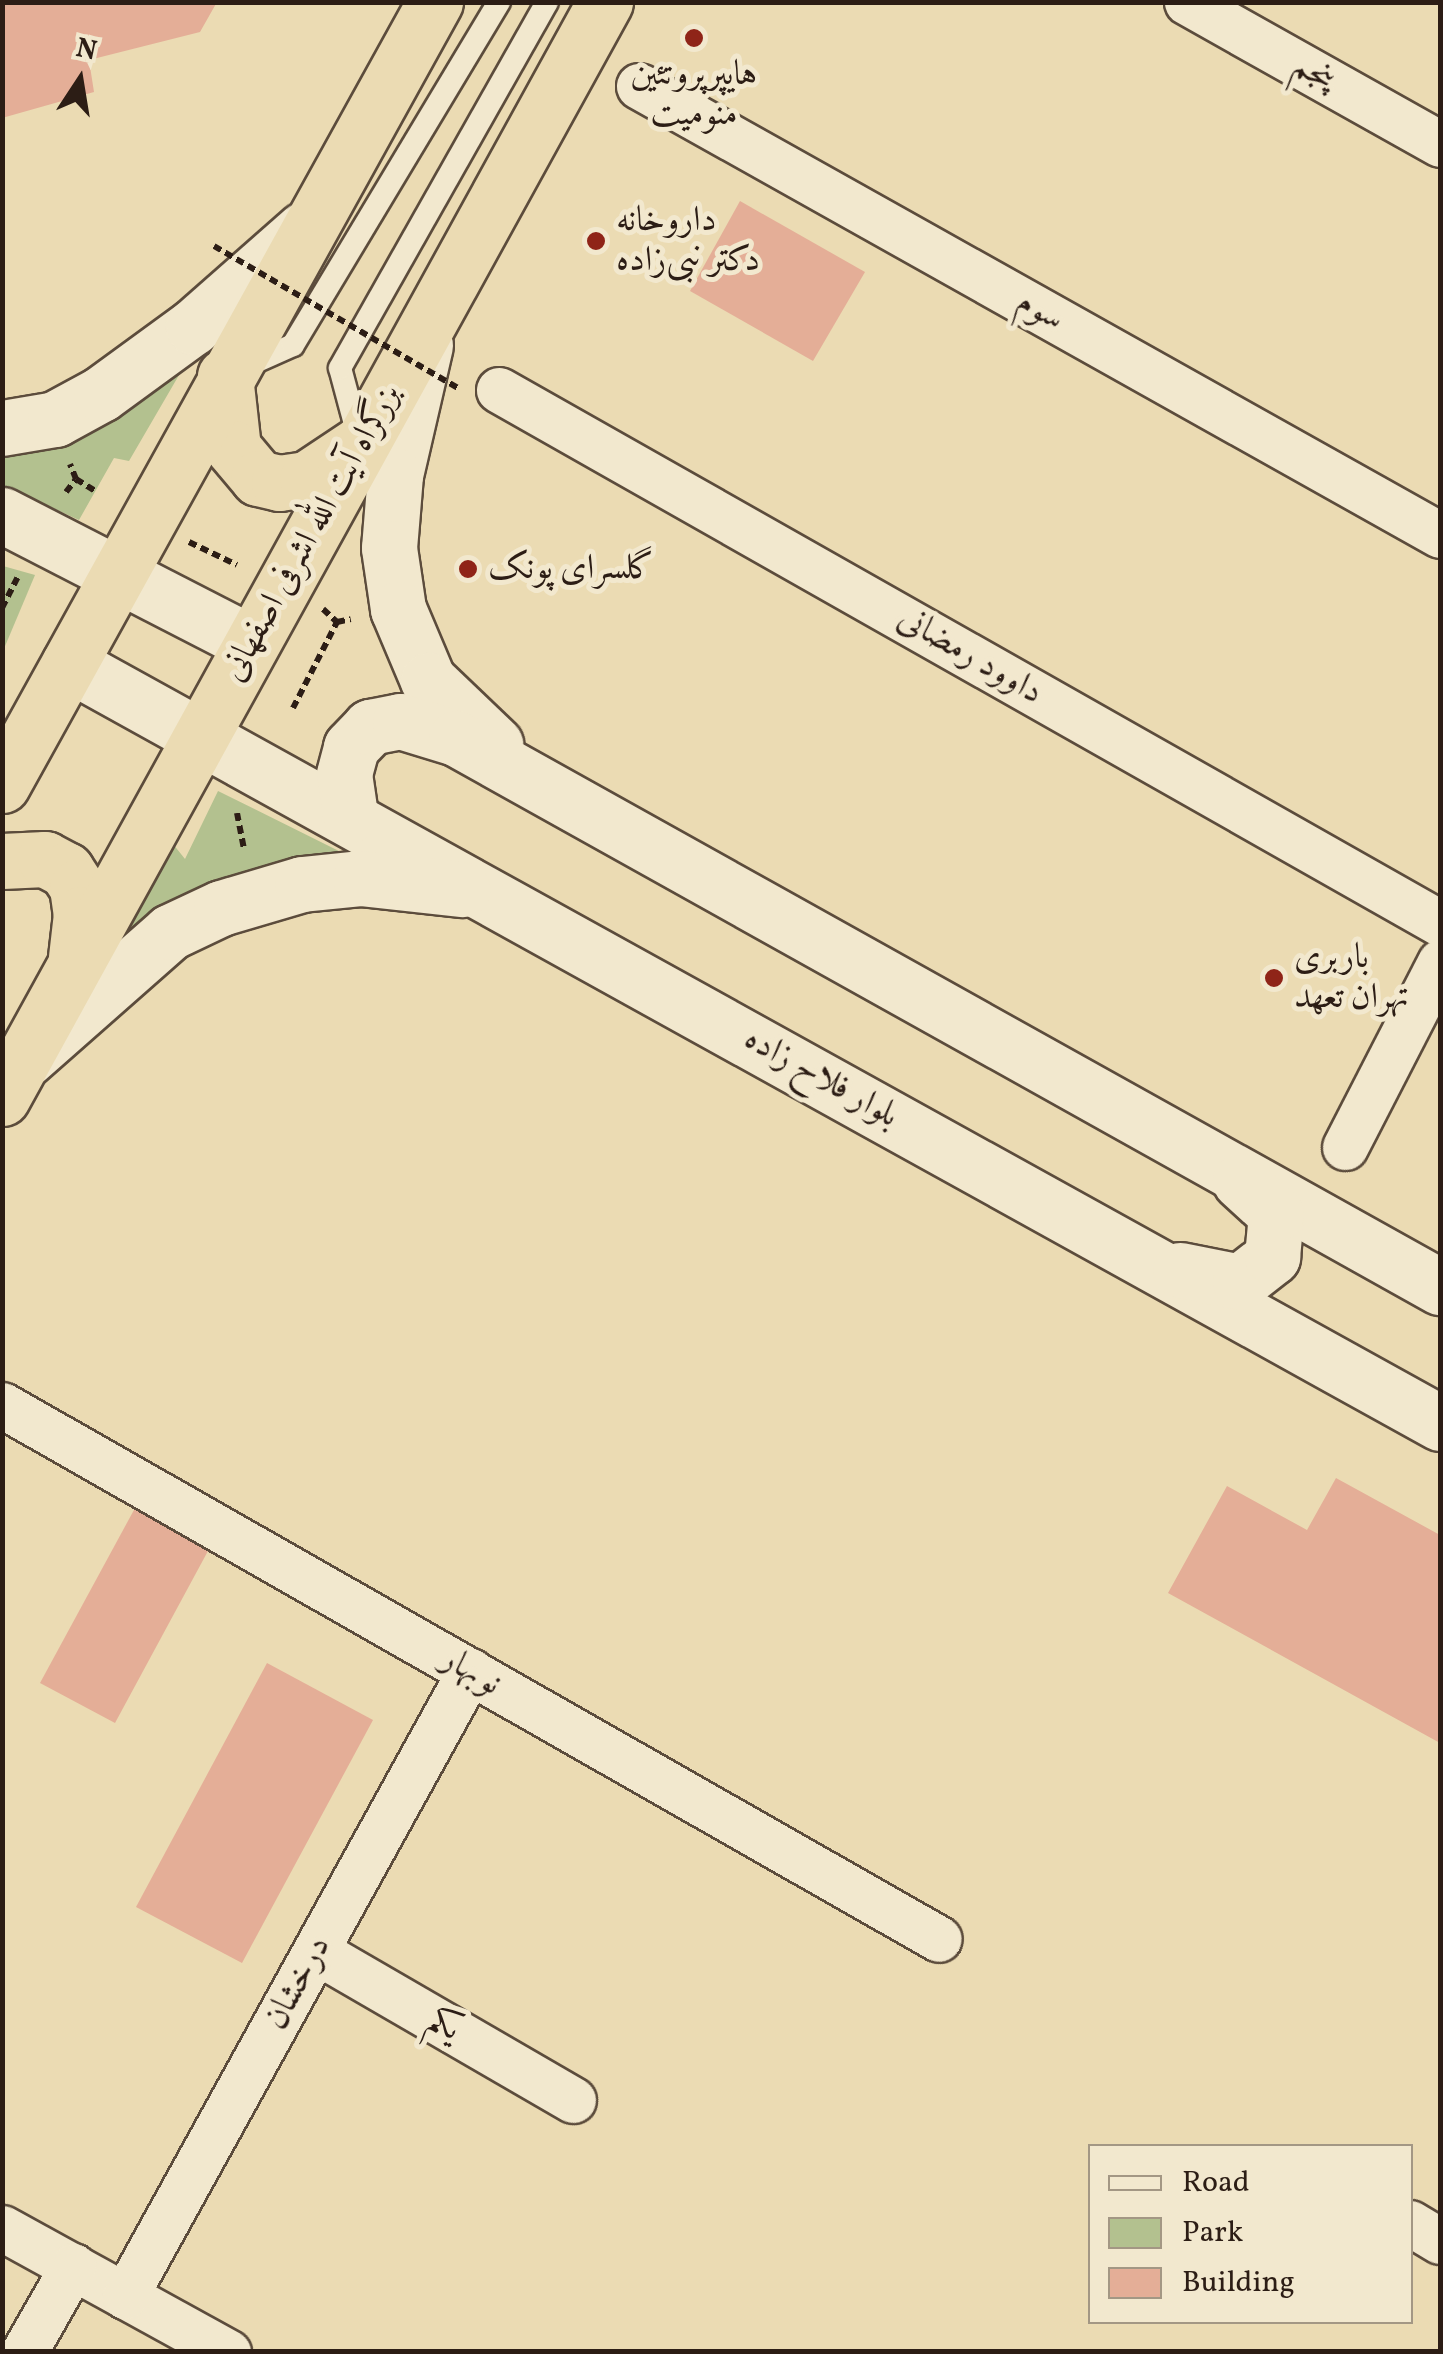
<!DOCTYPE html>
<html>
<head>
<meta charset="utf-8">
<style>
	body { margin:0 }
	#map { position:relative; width:1443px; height:2354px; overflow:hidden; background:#ebdbb3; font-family:Vollkorn,Amiri,serif }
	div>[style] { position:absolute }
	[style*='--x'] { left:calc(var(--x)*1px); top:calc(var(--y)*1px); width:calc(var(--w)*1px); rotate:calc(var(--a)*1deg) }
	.green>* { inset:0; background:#b3c18f }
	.building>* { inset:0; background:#e4ae97 }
	.path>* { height:6px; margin-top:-3px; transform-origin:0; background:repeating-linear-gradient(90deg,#2c1d15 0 8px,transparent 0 13px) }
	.roads { filter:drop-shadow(2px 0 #5c4c3c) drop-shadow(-2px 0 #5c4c3c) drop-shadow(0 2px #5c4c3c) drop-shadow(0 -2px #5c4c3c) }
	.lane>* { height:22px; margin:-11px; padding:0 11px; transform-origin:11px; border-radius:11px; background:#f2e8ce }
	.street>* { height:45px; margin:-22.5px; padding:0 22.5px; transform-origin:22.5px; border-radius:22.5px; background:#f2e8ce }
	.secondary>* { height:55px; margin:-27.5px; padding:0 27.5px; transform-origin:27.5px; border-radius:27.5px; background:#f2e8ce }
	.highway>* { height:55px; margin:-27.5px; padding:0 27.5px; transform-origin:27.5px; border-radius:27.5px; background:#ebdbb3 }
	.path-bridge>* { height:6px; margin-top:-3px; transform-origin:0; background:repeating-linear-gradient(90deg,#2c1d15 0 8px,transparent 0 13px) }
	.dots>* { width:28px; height:28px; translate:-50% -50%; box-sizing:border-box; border:5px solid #f2e8ce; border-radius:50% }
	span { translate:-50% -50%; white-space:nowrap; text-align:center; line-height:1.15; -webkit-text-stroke:10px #f2e8ce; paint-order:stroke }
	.street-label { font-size:35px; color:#2c1d15 }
	.poi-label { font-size:35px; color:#2c1d15 }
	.left { translate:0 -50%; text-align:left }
	.frame { position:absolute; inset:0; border:5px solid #2c1d15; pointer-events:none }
	.legend { position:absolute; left:1088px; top:2144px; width:325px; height:180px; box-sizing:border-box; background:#f2e8ce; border:2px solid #a39784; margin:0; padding:12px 18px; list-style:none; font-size:30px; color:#2c1d15 }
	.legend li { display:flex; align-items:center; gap:20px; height:50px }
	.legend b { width:50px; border:2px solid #a39784 }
	.north { position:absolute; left:30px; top:30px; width:100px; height:100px; -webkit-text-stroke:8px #f2e8ce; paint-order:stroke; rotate:12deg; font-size:28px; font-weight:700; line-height:40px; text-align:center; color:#2c1d15 }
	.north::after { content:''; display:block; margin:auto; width:35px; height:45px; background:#2c1d15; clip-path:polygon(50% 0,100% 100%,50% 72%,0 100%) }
</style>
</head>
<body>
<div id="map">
	<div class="green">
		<i style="clip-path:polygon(200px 339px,129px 461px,114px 458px,79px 520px,3px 485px,2px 450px)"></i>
		<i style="clip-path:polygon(3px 566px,35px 575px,3px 651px)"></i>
		<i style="clip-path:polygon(218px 791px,355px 859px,101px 977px,173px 844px,185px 859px)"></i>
	</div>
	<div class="building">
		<i style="clip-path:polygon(2px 2px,217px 2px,200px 32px,89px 60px,94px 92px,2px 118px)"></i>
		<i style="clip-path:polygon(740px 201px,865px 272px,813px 361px,690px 291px)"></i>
		<i style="clip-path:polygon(1336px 1478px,1440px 1535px,1440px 1743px,1168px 1593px,1227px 1486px,1307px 1530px)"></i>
		<i style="clip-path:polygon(141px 1497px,215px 1538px,115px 1723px,40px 1683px)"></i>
		<i style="clip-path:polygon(267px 1663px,373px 1720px,242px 1963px,136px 1907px)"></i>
	</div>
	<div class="path">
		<i style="--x:76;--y:479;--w:22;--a:32"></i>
		<i style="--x:66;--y:492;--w:16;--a:-52"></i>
		<i style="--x:76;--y:479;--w:16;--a:-112"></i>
		<i style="--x:189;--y:542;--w:53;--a:25.6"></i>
		<i style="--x:2;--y:608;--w:34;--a:-63"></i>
		<i style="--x:323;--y:609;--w:19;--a:43"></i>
		<i style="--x:337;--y:622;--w:14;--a:-12"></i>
		<i style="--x:293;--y:708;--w:97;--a:-62.9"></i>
		<i style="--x:237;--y:813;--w:37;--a:79"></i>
	</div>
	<div class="roads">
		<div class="lane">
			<i style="--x:246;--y:366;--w:51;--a:-24.1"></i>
			<i style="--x:293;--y:345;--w:400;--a:-59"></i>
			<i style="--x:358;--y:435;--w:69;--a:-105"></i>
			<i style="--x:340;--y:368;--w:420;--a:-60.5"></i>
		</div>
		<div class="street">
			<i style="--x:1187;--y:2;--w:290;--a:29.3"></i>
			<i style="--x:639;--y:86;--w:918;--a:29.27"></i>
			<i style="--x:499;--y:390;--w:1081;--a:29.53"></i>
			<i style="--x:1345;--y:1147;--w:208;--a:-62.8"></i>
			<i style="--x:2;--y:1405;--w:1078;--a:29.68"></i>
			<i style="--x:316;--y:1951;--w:297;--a:30.1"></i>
			<i style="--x:1410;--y:2223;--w:35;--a:31"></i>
			<i style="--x:2;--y:2228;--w:258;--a:28.8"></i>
			<i style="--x:125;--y:2296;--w:714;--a:-61.1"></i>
			<i style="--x:24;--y:2352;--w:99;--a:-60.3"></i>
		</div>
		<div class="secondary">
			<i style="--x:425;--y:345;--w:133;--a:103"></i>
			<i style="--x:395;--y:475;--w:73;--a:94.7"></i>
			<i style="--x:389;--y:548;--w:62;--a:81.6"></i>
			<i style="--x:398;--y:609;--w:77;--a:67.1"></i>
			<i style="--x:428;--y:680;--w:93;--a:43.7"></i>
			<i style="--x:2;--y:428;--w:54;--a:-9.6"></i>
			<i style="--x:55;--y:419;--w:52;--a:-28.5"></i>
			<i style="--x:101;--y:394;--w:114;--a:-36.1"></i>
			<i style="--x:193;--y:327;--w:147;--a:-41.4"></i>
			<i style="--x:2;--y:515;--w:280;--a:27.2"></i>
			<i style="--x:69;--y:664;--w:1567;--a:28.97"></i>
			<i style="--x:350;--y:815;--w:41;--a:-98.3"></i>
			<i style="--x:344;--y:774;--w:28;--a:-75"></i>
			<i style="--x:351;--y:747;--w:28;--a:-46"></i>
			<i style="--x:370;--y:727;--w:31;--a:-11"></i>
			<i style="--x:400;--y:721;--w:59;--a:16.9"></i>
			<i style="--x:456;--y:738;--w:1127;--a:29.16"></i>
			<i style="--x:26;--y:1059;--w:192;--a:-41.4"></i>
			<i style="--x:170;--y:932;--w:56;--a:-25.2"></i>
			<i style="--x:221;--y:908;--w:84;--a:-16.5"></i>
			<i style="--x:302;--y:884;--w:58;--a:-5.9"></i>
			<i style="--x:360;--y:878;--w:103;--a:6.2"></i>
			<i style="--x:1180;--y:1270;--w:61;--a:11.3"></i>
			<i style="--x:1240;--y:1282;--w:41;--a:-38"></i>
			<i style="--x:1272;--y:1257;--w:43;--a:-84.7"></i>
			<i style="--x:1276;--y:1214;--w:49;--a:-137.5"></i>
		</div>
		<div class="highway">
			<i style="--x:225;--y:376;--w:72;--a:83.7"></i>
			<i style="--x:233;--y:448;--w:39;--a:50"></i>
			<i style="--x:258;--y:478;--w:22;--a:13"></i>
			<i style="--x:279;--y:483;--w:28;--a:-8"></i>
			<i style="--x:307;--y:479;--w:65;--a:-33.7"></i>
			<i style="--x:2;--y:785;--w:895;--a:-61.06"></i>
			<i style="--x:2;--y:861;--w:43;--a:-2.7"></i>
			<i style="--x:45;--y:859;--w:24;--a:28"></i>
			<i style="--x:66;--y:870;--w:20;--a:57"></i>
			<i style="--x:77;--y:887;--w:27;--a:82"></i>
			<i style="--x:81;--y:914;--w:43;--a:96.6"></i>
			<i style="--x:2;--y:1098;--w:1251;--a:-61.18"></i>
		</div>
	</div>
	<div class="path-bridge">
		<i style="--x:214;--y:246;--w:282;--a:30.2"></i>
	</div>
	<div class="dots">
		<i style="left:694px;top:38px;background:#8f2418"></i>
		<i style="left:596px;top:241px;background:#8f2418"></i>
		<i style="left:468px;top:569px;background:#8f2418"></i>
		<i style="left:1274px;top:978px;background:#8f2418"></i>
	</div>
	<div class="street-label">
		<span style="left:1314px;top:73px;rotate:29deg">پنجم</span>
		<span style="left:1040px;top:311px;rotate:29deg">سوم</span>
		<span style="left:312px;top:533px;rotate:-61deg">بزرگراه آیت الله اشرفی اصفهانی</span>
		<span style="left:970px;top:656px;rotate:30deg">داوود رمضانی</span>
		<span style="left:821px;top:1078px;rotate:29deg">بلوار فلاح زاده</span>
		<span style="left:471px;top:1672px;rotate:30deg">نوبهار</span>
		<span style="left:298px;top:1983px;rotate:-61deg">درخشان</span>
		<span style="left:444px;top:2025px;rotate:30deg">یکم</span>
	</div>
	<div class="poi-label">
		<span style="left:694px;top:95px">هایپرپروتئین<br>منومیت</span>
		<span class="left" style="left:616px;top:241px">داروخانه<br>دکتر نبی‌زاده</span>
		<span class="left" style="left:488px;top:569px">گلسرای پونک</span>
		<span class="left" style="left:1294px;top:978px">باربری<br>تهران تعهد</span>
	</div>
	<div class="frame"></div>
	<ul class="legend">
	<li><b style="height:12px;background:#f2e8ce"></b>Road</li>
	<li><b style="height:28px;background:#b3c18f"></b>Park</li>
	<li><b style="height:28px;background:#e4ae97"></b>Building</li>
	</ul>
	<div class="north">N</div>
</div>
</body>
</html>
